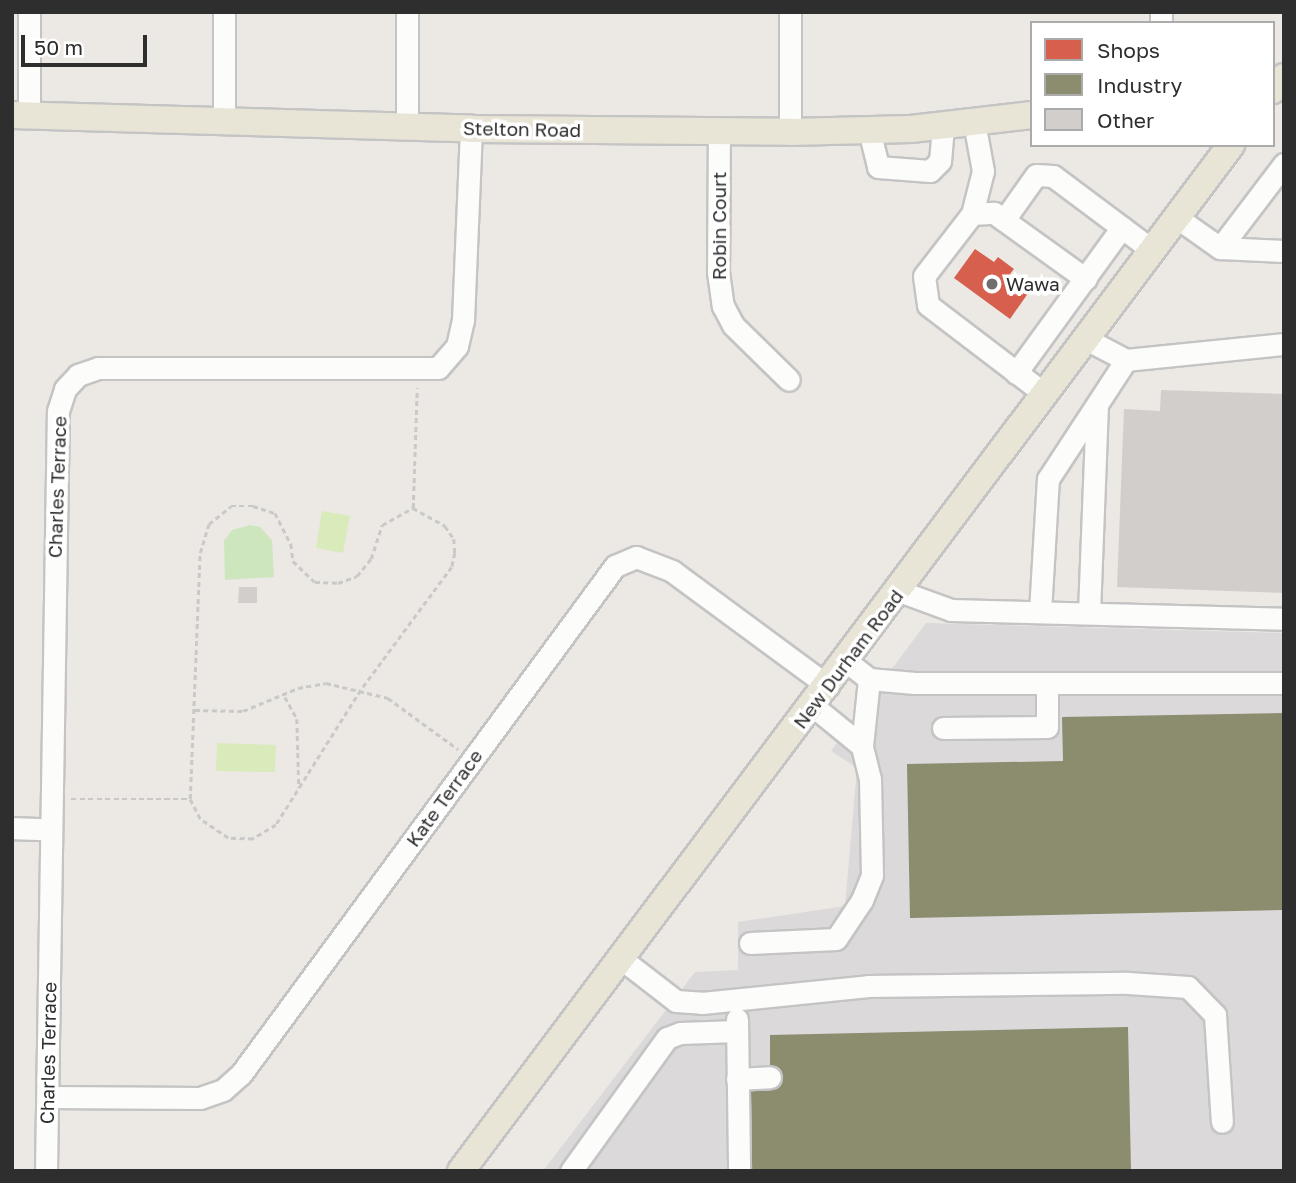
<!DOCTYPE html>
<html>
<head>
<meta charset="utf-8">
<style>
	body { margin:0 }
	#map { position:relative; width:1296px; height:1183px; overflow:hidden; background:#ece8e4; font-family:"Golos Text",sans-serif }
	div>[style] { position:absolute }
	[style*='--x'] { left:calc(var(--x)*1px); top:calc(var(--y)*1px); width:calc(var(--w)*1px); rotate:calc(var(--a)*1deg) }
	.industrial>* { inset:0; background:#dcd9db }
	.green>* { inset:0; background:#cee6be }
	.pitch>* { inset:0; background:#d9eabb }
	.shops>* { inset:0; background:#d6604d }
	.industry>* { inset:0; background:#8c8c6e }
	.building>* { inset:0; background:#d1cecb }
	.path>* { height:2.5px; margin-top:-1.25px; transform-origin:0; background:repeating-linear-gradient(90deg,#c9c9c8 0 5px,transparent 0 8.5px) }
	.roads { filter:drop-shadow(2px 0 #c5c4c5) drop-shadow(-2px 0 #c5c4c5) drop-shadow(0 2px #c5c4c5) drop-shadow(0 -2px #c5c4c5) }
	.minor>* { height:21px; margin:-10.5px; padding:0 10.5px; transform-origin:10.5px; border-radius:10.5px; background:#fcfcfb }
	.major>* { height:26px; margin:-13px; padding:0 13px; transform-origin:13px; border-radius:13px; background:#e8e4d6 }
	.dots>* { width:19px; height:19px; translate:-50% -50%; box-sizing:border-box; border:4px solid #fff; border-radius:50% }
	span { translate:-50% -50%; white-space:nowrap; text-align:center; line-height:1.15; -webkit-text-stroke:7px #fff; paint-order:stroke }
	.street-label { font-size:19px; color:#2e2e2e }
	.poi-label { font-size:19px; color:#2e2e2e }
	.left { translate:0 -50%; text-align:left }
	.frame { position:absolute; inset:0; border:14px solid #2e2e2e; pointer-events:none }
	.legend { position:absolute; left:1030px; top:21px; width:245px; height:126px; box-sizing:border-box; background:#fff; border:2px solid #ababab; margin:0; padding:9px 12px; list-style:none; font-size:21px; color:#2e2e2e }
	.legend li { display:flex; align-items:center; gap:14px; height:35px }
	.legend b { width:35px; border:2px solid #ababab }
	.scale { position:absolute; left:21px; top:35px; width:126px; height:32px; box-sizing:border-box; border:4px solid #2e2e2e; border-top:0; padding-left:9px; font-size:21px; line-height:24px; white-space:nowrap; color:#2e2e2e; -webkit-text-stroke:5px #fff; paint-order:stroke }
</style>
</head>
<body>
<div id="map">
	<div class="industrial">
		<i style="clip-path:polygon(926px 623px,1284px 633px,1284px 1171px,543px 1171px,695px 972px,738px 970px,738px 922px,845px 906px,857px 768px,831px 751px)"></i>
	</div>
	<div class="green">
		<i style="clip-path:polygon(250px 525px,260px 527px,272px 540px,274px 577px,225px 580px,224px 541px,232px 530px)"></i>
	</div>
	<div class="pitch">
		<i style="clip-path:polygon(322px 511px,350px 516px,343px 553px,316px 548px)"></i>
		<i style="clip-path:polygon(217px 743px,276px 745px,275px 772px,216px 771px)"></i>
	</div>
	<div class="shops">
		<i style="clip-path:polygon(975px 249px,994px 262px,998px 257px,1014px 269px,1010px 274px,1031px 289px,1010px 319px,954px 278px)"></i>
	</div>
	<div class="industry">
		<i style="clip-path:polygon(1284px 713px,1284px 910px,910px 918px,907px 764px,1063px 761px,1062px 717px)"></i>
		<i style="clip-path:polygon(1128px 1027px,1131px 1171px,751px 1171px,749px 1089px,770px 1088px,770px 1035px)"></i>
	</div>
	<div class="building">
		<i style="clip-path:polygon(1161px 390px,1284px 394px,1284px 593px,1117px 587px,1124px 409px,1160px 411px)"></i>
		<i style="clip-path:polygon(239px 587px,257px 587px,257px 603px,238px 603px)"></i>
	</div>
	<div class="path">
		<i style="--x:231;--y:506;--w:22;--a:0"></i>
		<i style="--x:253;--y:506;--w:23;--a:18"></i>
		<i style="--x:275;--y:513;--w:35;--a:63"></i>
		<i style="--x:291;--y:544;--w:17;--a:83"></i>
		<i style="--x:293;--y:561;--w:30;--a:44"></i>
		<i style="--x:315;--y:582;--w:23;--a:2"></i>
		<i style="--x:338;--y:583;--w:20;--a:-20"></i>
		<i style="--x:357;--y:576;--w:22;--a:-51"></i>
		<i style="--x:371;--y:559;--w:36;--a:-72"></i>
		<i style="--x:382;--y:525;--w:35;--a:-29"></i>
		<i style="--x:413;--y:508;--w:37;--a:29"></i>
		<i style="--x:445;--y:526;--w:16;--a:55"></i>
		<i style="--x:454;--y:539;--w:14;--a:86"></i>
		<i style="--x:455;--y:553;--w:14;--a:102"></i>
		<i style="--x:452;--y:567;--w:153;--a:126.5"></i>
		<i style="--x:361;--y:690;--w:160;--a:122.2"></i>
		<i style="--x:276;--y:825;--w:27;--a:149"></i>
		<i style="--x:253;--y:839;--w:25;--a:-178"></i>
		<i style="--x:228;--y:838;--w:34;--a:-146"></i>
		<i style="--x:200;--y:819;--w:22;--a:-117"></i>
		<i style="--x:190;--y:799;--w:246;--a:-87.7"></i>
		<i style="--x:200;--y:553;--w:30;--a:-73"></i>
		<i style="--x:209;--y:524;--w:28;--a:-39"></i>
		<i style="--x:413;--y:508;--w:120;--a:-88.1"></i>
		<i style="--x:285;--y:697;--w:25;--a:61"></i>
		<i style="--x:297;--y:719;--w:69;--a:88.3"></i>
		<i style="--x:195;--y:710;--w:48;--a:1.2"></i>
		<i style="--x:243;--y:711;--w:60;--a:-22.7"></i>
		<i style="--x:298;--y:688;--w:28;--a:-10"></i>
		<i style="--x:326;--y:683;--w:64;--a:13.6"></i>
		<i style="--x:388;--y:698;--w:87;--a:36.1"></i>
		<i style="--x:71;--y:799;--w:119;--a:0"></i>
	</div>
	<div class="roads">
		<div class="minor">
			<i style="--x:407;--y:12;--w:114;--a:90"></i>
			<i style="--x:1161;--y:12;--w:11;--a:90"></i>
			<i style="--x:29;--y:115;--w:103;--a:-90"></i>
			<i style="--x:224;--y:120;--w:108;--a:-90"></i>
			<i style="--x:974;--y:122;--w:50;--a:79.6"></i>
			<i style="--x:983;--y:171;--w:44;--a:104.3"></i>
			<i style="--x:972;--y:214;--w:78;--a:127.7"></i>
			<i style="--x:924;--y:276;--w:29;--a:82"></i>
			<i style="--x:928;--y:305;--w:147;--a:37.3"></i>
			<i style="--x:719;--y:130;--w:142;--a:90.4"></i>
			<i style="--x:718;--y:272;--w:34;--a:82"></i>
			<i style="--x:723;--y:306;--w:21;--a:62"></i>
			<i style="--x:733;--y:325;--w:78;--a:44.5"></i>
			<i style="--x:869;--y:130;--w:38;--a:76"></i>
			<i style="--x:878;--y:167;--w:52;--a:4.4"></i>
			<i style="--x:930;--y:171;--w:14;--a:-45"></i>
			<i style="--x:940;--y:161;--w:36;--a:-85"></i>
			<i style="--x:790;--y:132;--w:120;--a:-90"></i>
			<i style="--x:972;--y:214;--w:22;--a:-3"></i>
			<i style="--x:994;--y:213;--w:113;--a:35.7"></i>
			<i style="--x:1176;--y:217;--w:54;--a:35.2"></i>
			<i style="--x:1220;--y:248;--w:64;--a:2.7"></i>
			<i style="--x:1004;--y:220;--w:55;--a:-54.6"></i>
			<i style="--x:1036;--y:175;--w:17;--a:3"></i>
			<i style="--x:1053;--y:176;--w:124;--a:36.8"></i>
			<i style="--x:1220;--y:248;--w:106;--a:-52.7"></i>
			<i style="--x:1126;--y:360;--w:159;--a:-5.8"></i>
			<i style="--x:1016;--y:373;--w:180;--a:-54"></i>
			<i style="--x:899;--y:591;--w:55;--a:20.1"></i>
			<i style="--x:951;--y:610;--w:333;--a:1.5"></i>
			<i style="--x:1040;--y:612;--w:133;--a:-86.6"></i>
			<i style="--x:1048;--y:479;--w:142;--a:-56.8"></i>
			<i style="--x:1126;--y:360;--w:45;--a:-152.3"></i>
			<i style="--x:1089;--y:613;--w:205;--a:-87.8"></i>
			<i style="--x:846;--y:661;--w:29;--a:38"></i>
			<i style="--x:869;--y:679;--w:46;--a:5"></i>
			<i style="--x:915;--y:683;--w:369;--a:0"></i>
			<i style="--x:943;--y:728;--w:104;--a:-0.6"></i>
			<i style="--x:1047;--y:727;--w:44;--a:-90"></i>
			<i style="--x:862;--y:746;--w:67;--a:-84"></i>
			<i style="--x:12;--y:828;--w:37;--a:2"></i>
			<i style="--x:750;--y:943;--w:86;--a:-2.7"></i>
			<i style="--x:836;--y:939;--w:47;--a:-56.3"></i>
			<i style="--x:862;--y:900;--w:27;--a:-68"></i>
			<i style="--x:872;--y:875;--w:96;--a:-91.2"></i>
			<i style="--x:870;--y:779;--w:34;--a:-104"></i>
			<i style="--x:862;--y:746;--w:63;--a:-140.8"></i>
			<i style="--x:619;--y:957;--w:72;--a:37.7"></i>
			<i style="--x:676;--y:1001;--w:26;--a:4"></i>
			<i style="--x:702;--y:1003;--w:167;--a:-5.8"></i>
			<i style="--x:868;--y:986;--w:260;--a:-0.7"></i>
			<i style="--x:1128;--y:983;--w:60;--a:3.8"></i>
			<i style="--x:1188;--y:987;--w:39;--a:46"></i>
			<i style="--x:1215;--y:1015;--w:107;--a:86.3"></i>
			<i style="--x:737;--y:1019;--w:152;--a:89.2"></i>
			<i style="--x:737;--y:1079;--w:33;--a:-3"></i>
			<i style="--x:48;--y:1097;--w:152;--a:0.4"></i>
			<i style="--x:200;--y:1098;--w:24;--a:-19"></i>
			<i style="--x:223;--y:1090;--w:24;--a:-42"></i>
			<i style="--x:241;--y:1074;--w:631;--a:-53.64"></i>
			<i style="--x:615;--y:566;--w:23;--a:-23"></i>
			<i style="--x:636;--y:557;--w:39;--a:21"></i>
			<i style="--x:672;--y:571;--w:194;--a:36.4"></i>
			<i style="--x:46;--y:1171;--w:760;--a:-89.1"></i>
			<i style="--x:58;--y:411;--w:23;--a:-72"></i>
			<i style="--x:65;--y:389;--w:19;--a:-47"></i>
			<i style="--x:78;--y:375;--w:21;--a:-19"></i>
			<i style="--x:98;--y:368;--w:340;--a:0"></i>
			<i style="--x:438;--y:368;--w:29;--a:-49"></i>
			<i style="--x:457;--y:346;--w:27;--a:-77"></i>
			<i style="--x:463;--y:320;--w:191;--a:-87.6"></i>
			<i style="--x:571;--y:1171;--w:164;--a:-54.2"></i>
			<i style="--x:667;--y:1038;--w:14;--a:-21"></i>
			<i style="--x:680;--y:1033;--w:57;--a:-2"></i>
		</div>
		<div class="major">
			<i style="--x:1273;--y:90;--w:17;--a:-50"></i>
			<i style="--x:12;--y:115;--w:459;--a:1.7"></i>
			<i style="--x:471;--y:129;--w:319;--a:0.5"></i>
			<i style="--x:790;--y:132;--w:121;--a:-1.4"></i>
			<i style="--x:911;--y:129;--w:122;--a:-6.6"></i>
			<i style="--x:461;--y:1171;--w:1283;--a:-53.11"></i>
		</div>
	</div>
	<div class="dots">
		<i style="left:992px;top:284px;background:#706f6e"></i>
	</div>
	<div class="street-label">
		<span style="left:522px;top:129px;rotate:1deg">Stelton Road</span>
		<span style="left:719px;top:226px;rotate:-90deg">Robin Court</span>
		<span style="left:57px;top:487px;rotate:-88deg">Charles Terrace</span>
		<span style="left:848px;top:659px;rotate:-53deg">New Durham Road</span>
		<span style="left:444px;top:798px;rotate:-54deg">Kate Terrace</span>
		<span style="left:48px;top:1053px;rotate:-89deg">Charles Terrace</span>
	</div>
	<div class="poi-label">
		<span class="left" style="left:1006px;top:284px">Wawa</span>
	</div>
	<div class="frame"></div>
	<ul class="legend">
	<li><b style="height:19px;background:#d6604d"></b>Shops</li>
	<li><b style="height:19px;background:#8c8c6e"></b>Industry</li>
	<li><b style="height:19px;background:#d1cecb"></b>Other</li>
	</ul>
	<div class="scale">50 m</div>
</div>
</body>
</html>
